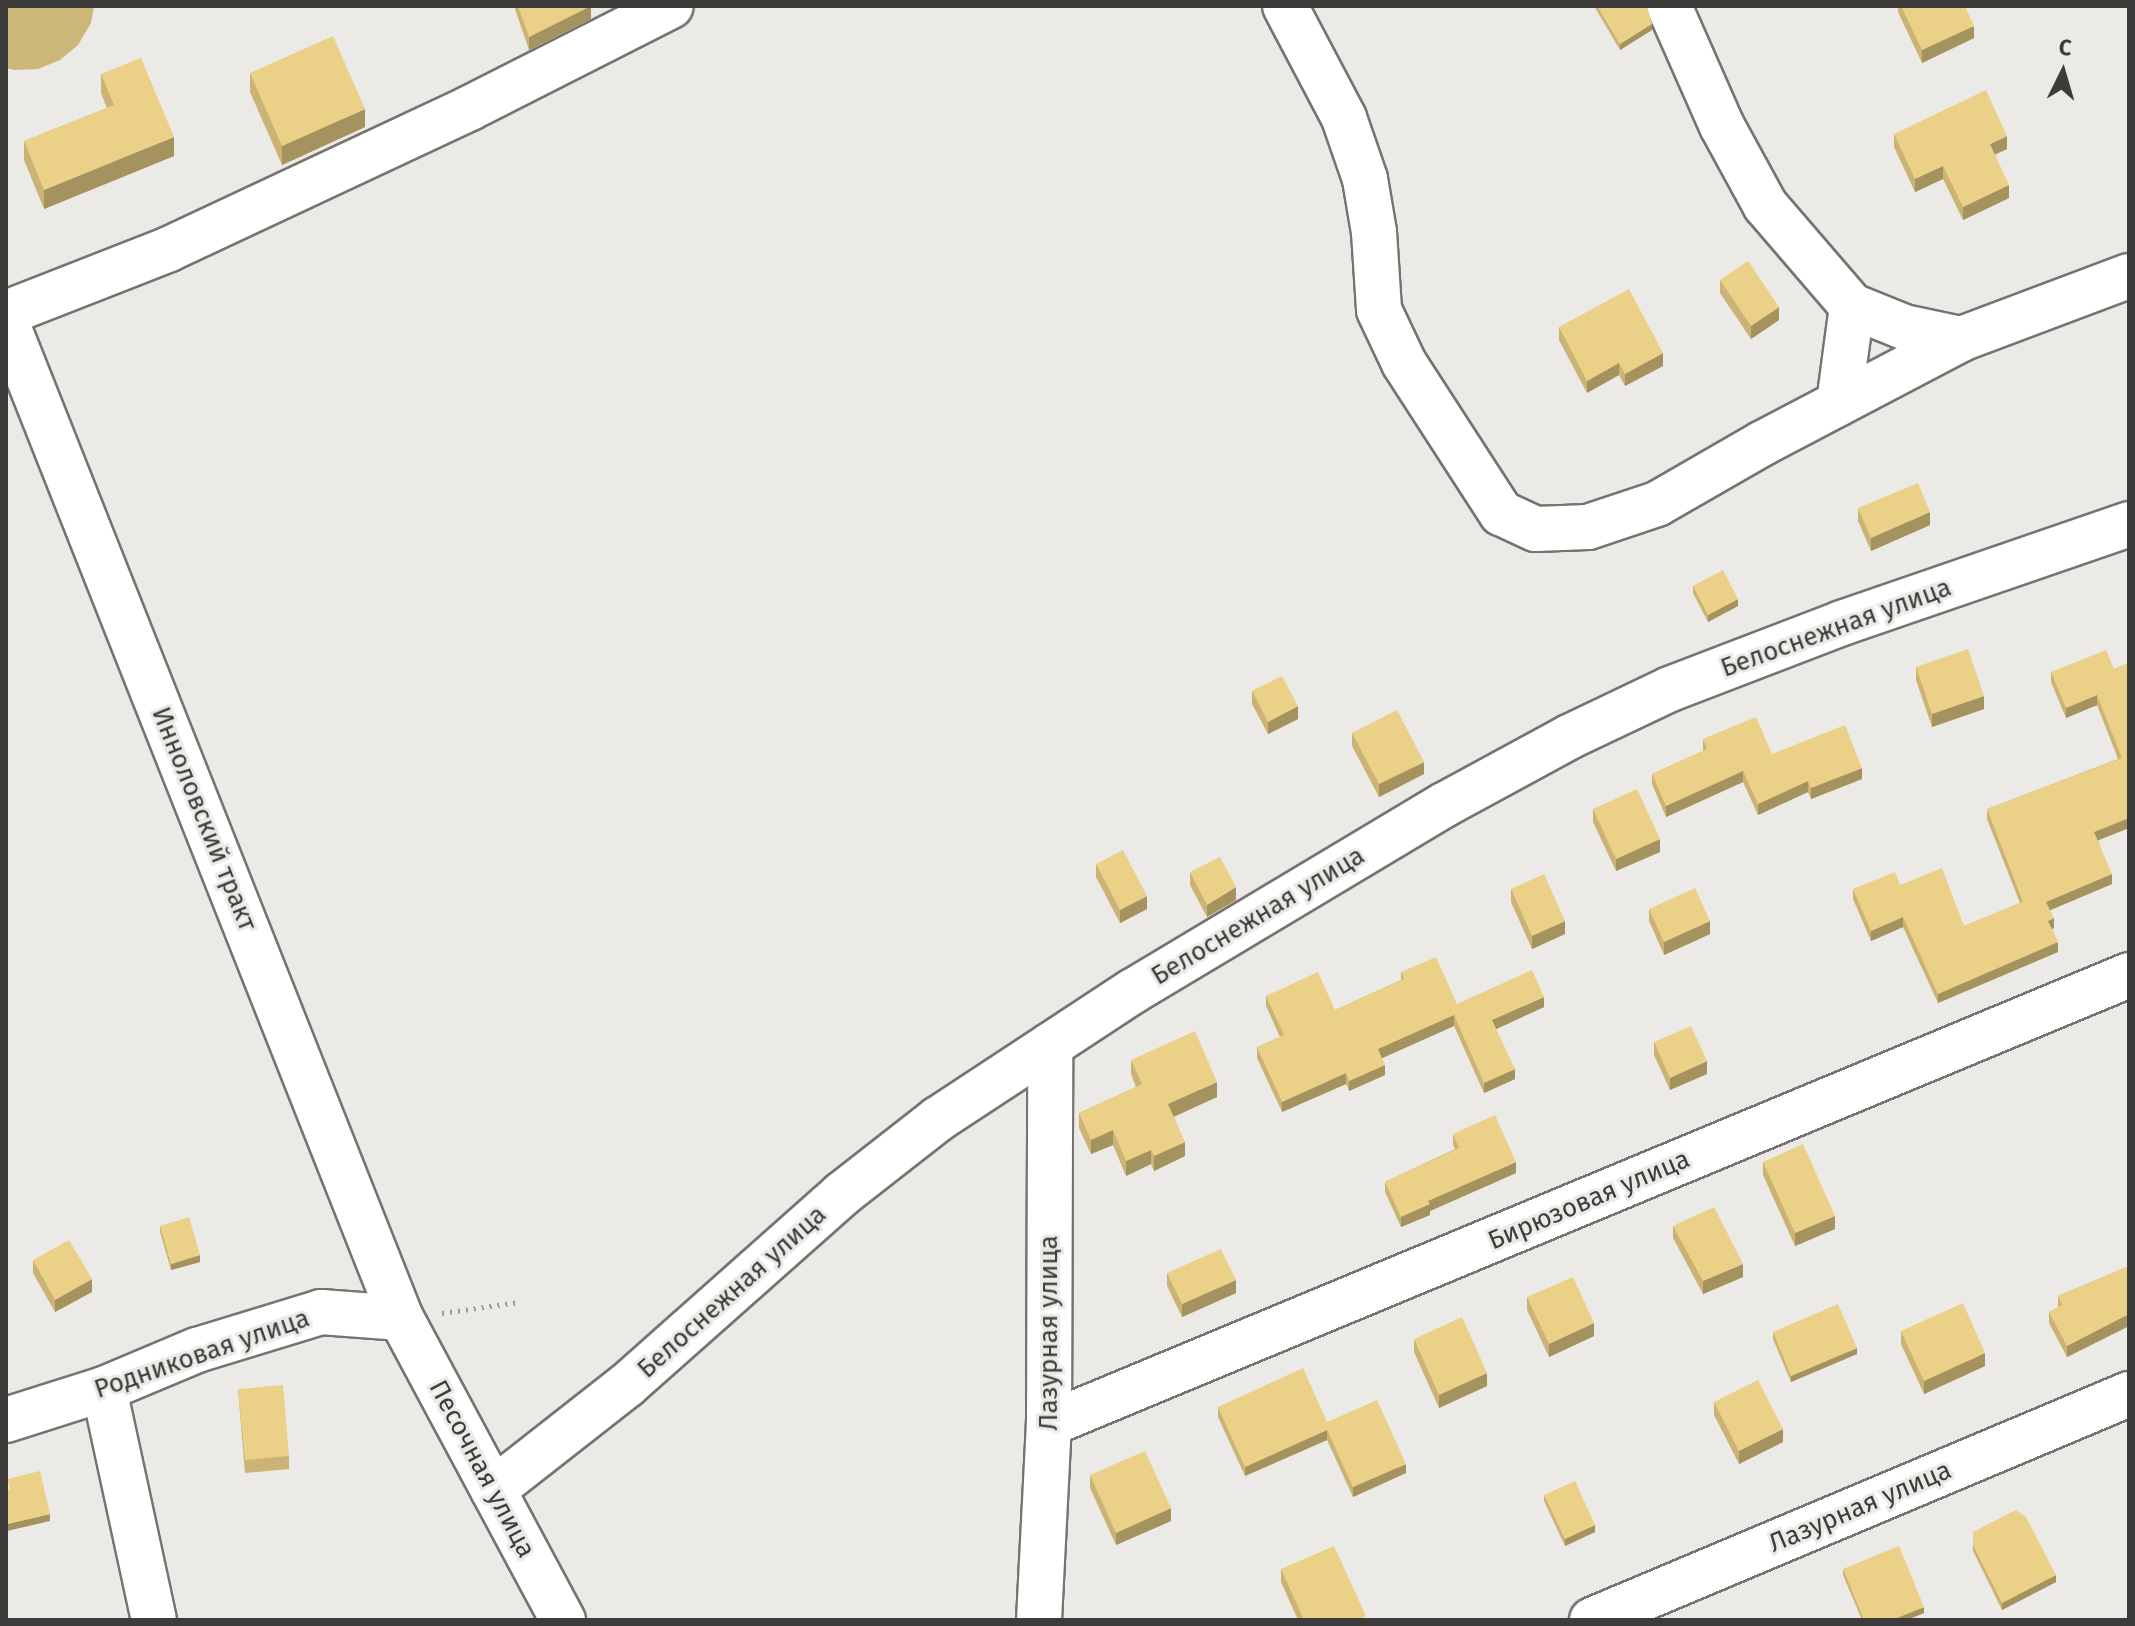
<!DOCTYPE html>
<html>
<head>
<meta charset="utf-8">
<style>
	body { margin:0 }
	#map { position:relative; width:2135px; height:1626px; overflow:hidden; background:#eceae6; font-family:"Fira Sans",sans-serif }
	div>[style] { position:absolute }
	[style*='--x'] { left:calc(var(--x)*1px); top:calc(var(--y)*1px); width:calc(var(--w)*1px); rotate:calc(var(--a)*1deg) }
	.green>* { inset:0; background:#cdb679 }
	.path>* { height:5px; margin-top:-2.5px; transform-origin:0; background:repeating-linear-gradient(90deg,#9e9c99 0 2px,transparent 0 8px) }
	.roads { filter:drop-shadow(2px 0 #757470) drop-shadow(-2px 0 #757470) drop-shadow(0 2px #757470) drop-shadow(0 -2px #757470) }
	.minor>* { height:44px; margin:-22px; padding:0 22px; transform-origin:22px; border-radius:22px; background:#fff }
	.wall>* { inset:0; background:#cab375 }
	.shaded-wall>* { inset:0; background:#a4925f }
	.building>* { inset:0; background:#ebd088 }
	span { translate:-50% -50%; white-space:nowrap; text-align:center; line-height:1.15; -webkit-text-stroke:6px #eceae6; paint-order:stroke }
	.street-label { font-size:26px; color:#3d3c3b }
	.frame { position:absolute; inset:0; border:8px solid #3d3c3b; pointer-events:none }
	.north { position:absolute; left:2023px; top:32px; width:80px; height:80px; -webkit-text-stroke:6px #eceae6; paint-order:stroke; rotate:5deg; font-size:22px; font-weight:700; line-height:32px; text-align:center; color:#3d3c3b }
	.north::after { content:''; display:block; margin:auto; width:28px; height:36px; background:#3d3c3b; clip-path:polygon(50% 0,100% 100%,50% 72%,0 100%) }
</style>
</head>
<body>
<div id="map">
	<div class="green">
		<i style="clip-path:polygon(6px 6px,94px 6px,91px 23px,78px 45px,60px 60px,38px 69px,14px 70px,6px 68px)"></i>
	</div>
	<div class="path">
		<i style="--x:442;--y:1313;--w:78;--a:-8.1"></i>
	</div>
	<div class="roads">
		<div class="minor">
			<i style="--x:1285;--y:6;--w:127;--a:62.2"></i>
			<i style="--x:1344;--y:118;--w:65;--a:71"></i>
			<i style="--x:1365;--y:179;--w:54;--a:80.4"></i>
			<i style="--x:1374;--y:232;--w:78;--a:86.3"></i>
			<i style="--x:1379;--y:310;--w:59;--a:64.7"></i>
			<i style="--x:1404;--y:363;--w:179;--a:57.1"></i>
			<i style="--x:1501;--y:513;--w:38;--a:25"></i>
			<i style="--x:1536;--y:529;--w:52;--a:-2.2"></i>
			<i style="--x:1588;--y:527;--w:73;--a:-18.4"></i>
			<i style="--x:1657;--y:504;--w:122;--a:-29.9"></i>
			<i style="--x:1763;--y:443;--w:224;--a:-27.7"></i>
			<i style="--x:1961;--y:339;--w:179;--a:-20.6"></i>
			<i style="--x:1669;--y:6;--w:131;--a:66.2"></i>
			<i style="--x:1722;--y:126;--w:90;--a:61.4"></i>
			<i style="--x:1765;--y:205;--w:133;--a:49.3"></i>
			<i style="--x:1852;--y:306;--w:98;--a:97.6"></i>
			<i style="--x:1852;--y:306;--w:56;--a:22"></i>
			<i style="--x:1904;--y:327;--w:58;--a:11.9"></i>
			<i style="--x:6;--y:313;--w:175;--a:-21.4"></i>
			<i style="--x:169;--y:249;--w:332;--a:-25.1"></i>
			<i style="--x:470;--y:108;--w:225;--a:-26.9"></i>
			<i style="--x:6;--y:321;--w:1072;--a:68.39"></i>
			<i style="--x:401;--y:1318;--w:343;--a:61.8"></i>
			<i style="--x:104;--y:1389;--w:236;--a:77.8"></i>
			<i style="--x:6;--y:1420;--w:103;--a:-17.6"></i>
			<i style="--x:104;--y:1389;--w:101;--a:-22.8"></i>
			<i style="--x:197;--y:1350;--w:130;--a:-17"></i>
			<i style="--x:321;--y:1312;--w:80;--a:4.3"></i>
			<i style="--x:1049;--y:1424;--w:1170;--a:-22.57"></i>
			<i style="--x:493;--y:1490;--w:170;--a:-38.1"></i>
			<i style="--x:627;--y:1385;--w:288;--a:-41.6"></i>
			<i style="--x:842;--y:1194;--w:122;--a:-38"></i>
			<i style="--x:938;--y:1119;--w:233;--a:-33.3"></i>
			<i style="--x:1133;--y:991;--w:362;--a:-30.9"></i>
			<i style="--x:1444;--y:805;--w:142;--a:-28.5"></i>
			<i style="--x:1569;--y:737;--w:112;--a:-25.4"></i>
			<i style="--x:1670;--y:689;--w:184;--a:-21"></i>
			<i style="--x:1842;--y:623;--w:304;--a:-19"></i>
			<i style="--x:1039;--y:1620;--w:196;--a:-87.1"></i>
			<i style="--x:1049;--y:1424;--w:379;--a:-89.8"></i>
			<i style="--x:1592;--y:1620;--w:583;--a:-22.82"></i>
		</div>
	</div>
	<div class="wall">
		<i style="clip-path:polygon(514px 6px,591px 6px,591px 19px,529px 50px)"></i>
		<i style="clip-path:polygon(1594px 6px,1647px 6px,1652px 30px,1620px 50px)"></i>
		<i style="clip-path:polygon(1898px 6px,1965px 6px,1974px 38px,1922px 63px,1898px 12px)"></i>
		<i style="clip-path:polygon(250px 73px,365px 127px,282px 165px,250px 92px)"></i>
		<i style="clip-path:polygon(101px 74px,174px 156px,44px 209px,24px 160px,24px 141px,107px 108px,101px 93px)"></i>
		<i style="clip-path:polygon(1894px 134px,2007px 149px,1995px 154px,2009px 198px,1963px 220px,1943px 179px,1915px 192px,1894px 147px)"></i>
		<i style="clip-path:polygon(1720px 280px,1779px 320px,1751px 339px,1720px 293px)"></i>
		<i style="clip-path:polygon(1559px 327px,1663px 366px,1625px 386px,1619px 375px,1587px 393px,1559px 340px)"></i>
		<i style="clip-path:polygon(1858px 508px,1930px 525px,1871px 551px,1858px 521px)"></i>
		<i style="clip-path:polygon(1693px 586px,1738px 606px,1708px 622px,1693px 593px)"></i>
		<i style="clip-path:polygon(2129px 663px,2129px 828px,2098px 840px,2112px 884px,2050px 910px,2054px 928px,2052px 929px,2058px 952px,1938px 1003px,1903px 927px,1871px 941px,1853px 899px,1853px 889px,1900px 885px,1964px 926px,2020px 903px,1987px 819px,1987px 809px,2118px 759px,2097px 705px,2066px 718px,2051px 682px,2051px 672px,2114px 669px)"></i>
		<i style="clip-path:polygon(1916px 667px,1984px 709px,1932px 727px,1916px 680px)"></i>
		<i style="clip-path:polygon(1252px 691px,1298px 719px,1268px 734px,1252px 704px)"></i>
		<i style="clip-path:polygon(1352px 733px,1424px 774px,1379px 797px,1352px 746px)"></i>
		<i style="clip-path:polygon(1703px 739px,1772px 754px,1862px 779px,1811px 799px,1808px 792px,1758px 815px,1743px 782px,1666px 817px,1652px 784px,1652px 774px,1703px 751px)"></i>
		<i style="clip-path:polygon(1593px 809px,1660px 852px,1616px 871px,1593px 822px)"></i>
		<i style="clip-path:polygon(1096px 864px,1147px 909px,1120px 923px,1096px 877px)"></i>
		<i style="clip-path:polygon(1190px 872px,1236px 900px,1207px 917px,1190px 885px)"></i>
		<i style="clip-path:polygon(1511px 889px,1565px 934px,1532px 949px,1511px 902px)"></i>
		<i style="clip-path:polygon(1649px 909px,1710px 934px,1664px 955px,1649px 921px)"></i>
		<i style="clip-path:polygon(1401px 972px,1457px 1004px,1544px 1007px,1496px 1029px,1515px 1079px,1484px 1093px,1454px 1026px,1382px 1058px,1385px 1075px,1349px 1091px,1346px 1084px,1282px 1112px,1257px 1058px,1257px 1047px,1280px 1037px,1266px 1006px,1266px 996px,1335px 1010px,1401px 980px)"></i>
		<i style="clip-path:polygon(1654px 1042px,1707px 1074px,1670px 1090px,1654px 1055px)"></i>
		<i style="clip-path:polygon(1131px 1060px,1217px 1097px,1174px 1117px,1185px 1156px,1154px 1171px,1151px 1164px,1126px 1176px,1113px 1145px,1091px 1154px,1079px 1128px,1079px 1113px,1136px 1087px,1131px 1074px)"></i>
		<i style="clip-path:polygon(1453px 1134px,1516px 1173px,1430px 1211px,1430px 1215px,1401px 1227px,1385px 1192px,1385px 1182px,1455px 1149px,1453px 1145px)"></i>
		<i style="clip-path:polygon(1763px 1162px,1835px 1229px,1795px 1246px,1763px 1175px)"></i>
		<i style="clip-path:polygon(160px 1226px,200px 1262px,171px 1270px,160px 1232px)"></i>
		<i style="clip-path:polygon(1673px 1226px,1743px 1277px,1703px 1294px,1673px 1238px)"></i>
		<i style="clip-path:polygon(33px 1260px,92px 1292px,55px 1312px,33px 1273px)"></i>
		<i style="clip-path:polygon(2129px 1266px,2129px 1326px,2067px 1357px,2049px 1323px,2049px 1312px,2058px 1308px,2058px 1296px)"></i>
		<i style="clip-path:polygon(1167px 1273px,1236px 1293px,1182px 1317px,1167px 1286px)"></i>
		<i style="clip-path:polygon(1527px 1297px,1594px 1336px,1549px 1357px,1527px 1310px)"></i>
		<i style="clip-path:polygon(1901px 1331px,1985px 1366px,1924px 1394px,1901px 1344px)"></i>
		<i style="clip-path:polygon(1773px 1332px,1857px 1354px,1791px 1382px,1773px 1339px)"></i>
		<i style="clip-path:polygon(1414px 1339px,1487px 1386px,1439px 1408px,1414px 1352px)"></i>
		<i style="clip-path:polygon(238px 1389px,289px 1456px,289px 1469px,245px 1473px)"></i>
		<i style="clip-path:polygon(1714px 1402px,1783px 1442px,1739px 1464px,1714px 1415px)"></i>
		<i style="clip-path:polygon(1218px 1407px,1327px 1422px,1406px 1473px,1353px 1497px,1327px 1440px,1245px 1476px,1218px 1417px)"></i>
		<i style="clip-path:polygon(1090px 1475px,1171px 1521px,1116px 1545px,1090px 1488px)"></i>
		<i style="clip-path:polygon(1544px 1495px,1595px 1532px,1565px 1546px,1544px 1501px)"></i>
		<i style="clip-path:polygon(1973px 1532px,2056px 1582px,2002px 1610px,1973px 1551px)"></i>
		<i style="clip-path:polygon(1281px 1569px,1366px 1620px,1298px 1620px,1281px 1582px)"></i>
		<i style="clip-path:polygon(1843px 1569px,1924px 1613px,1907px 1620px,1862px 1620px,1843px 1575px)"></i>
	</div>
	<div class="shaded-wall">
		<i style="clip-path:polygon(591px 6px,591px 19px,529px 50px,529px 37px)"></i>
		<i style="clip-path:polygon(1652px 24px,1652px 30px,1620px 50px,1620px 44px)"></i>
		<i style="clip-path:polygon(1974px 26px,1974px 38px,1922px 63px,1922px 50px)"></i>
		<i style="clip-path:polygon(365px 109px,365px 127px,282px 165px,282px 146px)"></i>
		<i style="clip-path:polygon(2007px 136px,2007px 149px,1990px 157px,1990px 144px)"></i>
		<i style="clip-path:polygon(174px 137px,174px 156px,44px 209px,44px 190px)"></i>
		<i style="clip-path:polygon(1943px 166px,1943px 179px,1915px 192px,1915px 179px)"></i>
		<i style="clip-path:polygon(2009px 185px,2009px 198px,1963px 220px,1963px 207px)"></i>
		<i style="clip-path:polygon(1779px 307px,1779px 320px,1751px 339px,1751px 326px)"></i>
		<i style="clip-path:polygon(1663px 353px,1663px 366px,1625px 386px,1625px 374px)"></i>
		<i style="clip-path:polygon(1619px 363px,1619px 375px,1587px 393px,1587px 381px)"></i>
		<i style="clip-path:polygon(1930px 512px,1930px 525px,1871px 551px,1871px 538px)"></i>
		<i style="clip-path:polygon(1738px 599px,1738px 606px,1708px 622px,1708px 615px)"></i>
		<i style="clip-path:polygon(2097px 695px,2097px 705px,2066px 718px,2066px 708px)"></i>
		<i style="clip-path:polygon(1984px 696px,1984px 709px,1932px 727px,1932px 714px)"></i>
		<i style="clip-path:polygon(1298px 706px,1298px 719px,1268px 734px,1268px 722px)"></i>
		<i style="clip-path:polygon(1424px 762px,1424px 774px,1379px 797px,1379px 784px)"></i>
		<i style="clip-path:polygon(1862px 768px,1862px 779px,1811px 799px,1811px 788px)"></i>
		<i style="clip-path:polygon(1743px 771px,1743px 782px,1666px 817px,1666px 806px)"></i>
		<i style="clip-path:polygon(1808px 781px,1808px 792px,1758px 815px,1758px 804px)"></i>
		<i style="clip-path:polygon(2129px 818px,2129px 828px,2094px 842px,2094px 832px)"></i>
		<i style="clip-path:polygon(1660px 839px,1660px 852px,1616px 871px,1616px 859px)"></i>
		<i style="clip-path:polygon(2112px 874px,2112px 884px,2046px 912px,2046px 902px)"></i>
		<i style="clip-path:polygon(1236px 887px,1236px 900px,1207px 917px,1207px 905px)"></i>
		<i style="clip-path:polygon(1147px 896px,1147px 909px,1120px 923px,1120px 910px)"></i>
		<i style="clip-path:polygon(1903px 917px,1903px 927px,1871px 941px,1871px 931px)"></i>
		<i style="clip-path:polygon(2054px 918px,2054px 928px,2048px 931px,2048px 921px)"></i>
		<i style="clip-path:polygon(1565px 921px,1565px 934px,1532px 949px,1532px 936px)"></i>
		<i style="clip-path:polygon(1710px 921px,1710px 934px,1664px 955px,1664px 942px)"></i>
		<i style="clip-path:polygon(2058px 942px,2058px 952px,1938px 1003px,1938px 994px)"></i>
		<i style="clip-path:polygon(1544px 997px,1544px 1007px,1492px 1031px,1492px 1020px)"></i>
		<i style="clip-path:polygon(1454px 1015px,1454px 1026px,1378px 1060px,1378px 1049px)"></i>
		<i style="clip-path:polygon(1707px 1061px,1707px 1074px,1670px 1090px,1670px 1078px)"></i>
		<i style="clip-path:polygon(1385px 1065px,1385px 1075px,1349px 1091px,1349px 1081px)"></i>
		<i style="clip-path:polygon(1515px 1069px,1515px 1079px,1484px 1093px,1484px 1083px)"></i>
		<i style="clip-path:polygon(1346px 1073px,1346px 1084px,1282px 1112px,1282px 1102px)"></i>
		<i style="clip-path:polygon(1217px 1082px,1217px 1097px,1168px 1119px,1168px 1104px)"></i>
		<i style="clip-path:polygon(1113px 1130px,1113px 1145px,1091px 1154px,1091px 1140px)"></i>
		<i style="clip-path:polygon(1185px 1142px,1185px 1156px,1154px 1171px,1154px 1156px)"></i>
		<i style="clip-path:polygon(1151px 1150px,1151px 1164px,1126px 1176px,1126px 1161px)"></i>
		<i style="clip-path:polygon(1516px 1162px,1516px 1173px,1430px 1211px,1430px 1215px,1401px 1227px,1401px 1217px,1428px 1201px)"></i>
		<i style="clip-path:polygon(1835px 1216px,1835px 1229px,1795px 1246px,1795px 1233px)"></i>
		<i style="clip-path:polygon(200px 1255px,200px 1262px,171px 1270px,171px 1264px)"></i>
		<i style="clip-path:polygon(1743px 1264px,1743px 1277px,1703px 1294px,1703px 1281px)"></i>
		<i style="clip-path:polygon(92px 1279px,92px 1292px,55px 1312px,55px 1300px)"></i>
		<i style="clip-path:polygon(1236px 1280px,1236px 1293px,1182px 1317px,1182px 1304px)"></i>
		<i style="clip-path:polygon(2129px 1314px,2129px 1326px,2067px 1357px,2067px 1346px)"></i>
		<i style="clip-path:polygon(1594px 1323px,1594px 1336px,1549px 1357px,1549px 1344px)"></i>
		<i style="clip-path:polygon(1857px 1348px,1857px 1354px,1791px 1382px,1791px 1376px)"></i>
		<i style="clip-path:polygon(1985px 1353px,1985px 1366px,1924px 1394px,1924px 1381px)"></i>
		<i style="clip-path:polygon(1487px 1373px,1487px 1386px,1439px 1408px,1439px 1395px)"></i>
		<i style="clip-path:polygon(1783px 1429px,1783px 1442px,1739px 1464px,1739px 1451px)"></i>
		<i style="clip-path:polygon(1327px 1430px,1327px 1440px,1245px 1476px,1245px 1467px)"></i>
		<i style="clip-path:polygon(1406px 1464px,1406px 1473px,1353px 1497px,1353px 1487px)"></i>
		<i style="clip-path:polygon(1171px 1508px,1171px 1521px,1116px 1545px,1116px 1533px)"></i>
		<i style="clip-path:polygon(50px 1514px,50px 1521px,7px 1531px,7px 1524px)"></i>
		<i style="clip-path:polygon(1595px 1525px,1595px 1532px,1565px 1546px,1565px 1539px)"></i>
		<i style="clip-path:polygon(2056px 1575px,2056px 1582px,2002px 1610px,2002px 1603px)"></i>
		<i style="clip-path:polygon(1924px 1607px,1924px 1613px,1907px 1620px,1892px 1620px)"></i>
	</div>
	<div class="building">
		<i style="clip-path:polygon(518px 6px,591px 6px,529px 37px)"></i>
		<i style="clip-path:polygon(1597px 6px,1647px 6px,1652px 24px,1620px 44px)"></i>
		<i style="clip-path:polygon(1901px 6px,1965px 6px,1974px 26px,1922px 50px)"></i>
		<i style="clip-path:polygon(333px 36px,365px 109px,282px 146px,250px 73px)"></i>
		<i style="clip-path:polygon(141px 58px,174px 137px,44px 190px,24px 141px,114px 105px,101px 74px)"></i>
		<i style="clip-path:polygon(1986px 90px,2007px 136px,1990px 144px,2009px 185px,1963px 207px,1943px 166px,1915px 179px,1894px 134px)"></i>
		<i style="clip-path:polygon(1748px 261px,1779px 307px,1751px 326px,1720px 280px)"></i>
		<i style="clip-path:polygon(1629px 289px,1663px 353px,1625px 374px,1619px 363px,1587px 381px,1559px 327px)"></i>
		<i style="clip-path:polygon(1918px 483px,1930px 512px,1871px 538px,1858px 508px)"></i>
		<i style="clip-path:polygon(1723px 570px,1738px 599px,1708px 615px,1693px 586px)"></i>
		<i style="clip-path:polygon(1968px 649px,1984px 696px,1932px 714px,1916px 667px)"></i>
		<i style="clip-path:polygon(2106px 650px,2114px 669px,2129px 663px,2129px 818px,2094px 832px,2112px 874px,2046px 902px,2054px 918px,2048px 921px,2058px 942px,1938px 994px,1903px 917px,1871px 931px,1853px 889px,1895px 872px,1900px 885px,1942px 868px,1964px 926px,2023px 902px,1987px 809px,2122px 758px,2097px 695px,2066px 708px,2051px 672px)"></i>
		<i style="clip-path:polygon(1282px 676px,1298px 706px,1268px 722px,1252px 691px)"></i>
		<i style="clip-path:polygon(1397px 710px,1424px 762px,1379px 784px,1352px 733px)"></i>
		<i style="clip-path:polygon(1756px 717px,1772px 754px,1845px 725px,1862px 768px,1811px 788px,1808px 781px,1758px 804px,1743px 771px,1666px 806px,1652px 774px,1707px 749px,1703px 739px)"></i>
		<i style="clip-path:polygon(1637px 789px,1660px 839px,1616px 859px,1593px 809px)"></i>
		<i style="clip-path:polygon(1123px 850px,1147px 896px,1120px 910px,1096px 864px)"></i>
		<i style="clip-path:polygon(1220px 857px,1236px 887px,1207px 905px,1190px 872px)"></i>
		<i style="clip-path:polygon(1544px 874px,1565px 921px,1532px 936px,1511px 889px)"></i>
		<i style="clip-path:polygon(1695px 888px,1710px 921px,1664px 942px,1649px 909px)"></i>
		<i style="clip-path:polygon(1436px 957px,1457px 1004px,1532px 970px,1544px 997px,1492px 1020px,1515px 1069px,1484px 1083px,1454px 1015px,1378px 1049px,1385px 1065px,1349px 1081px,1346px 1073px,1282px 1102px,1257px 1047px,1284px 1035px,1266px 996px,1318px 972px,1335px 1010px,1404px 979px,1401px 972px)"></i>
		<i style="clip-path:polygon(1691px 1026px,1707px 1061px,1670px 1078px,1654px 1042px)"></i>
		<i style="clip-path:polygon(1195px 1031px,1217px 1082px,1168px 1104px,1185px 1142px,1154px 1156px,1151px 1150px,1126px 1161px,1113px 1130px,1091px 1140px,1079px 1113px,1142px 1084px,1131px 1060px)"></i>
		<i style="clip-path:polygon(1495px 1115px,1516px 1162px,1428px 1201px,1430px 1204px,1401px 1217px,1385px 1182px,1459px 1148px,1453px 1134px)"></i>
		<i style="clip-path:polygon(1803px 1144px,1835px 1216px,1795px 1233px,1763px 1162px)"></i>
		<i style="clip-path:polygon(1714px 1207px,1743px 1264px,1703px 1281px,1673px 1226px)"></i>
		<i style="clip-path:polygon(189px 1217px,200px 1255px,171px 1264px,160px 1226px)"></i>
		<i style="clip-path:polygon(69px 1240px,92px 1279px,55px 1300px,33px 1260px)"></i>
		<i style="clip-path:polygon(1221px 1249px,1236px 1280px,1182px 1304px,1167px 1273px)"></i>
		<i style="clip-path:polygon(2129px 1266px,2129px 1314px,2067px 1346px,2049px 1312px,2062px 1305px,2058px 1296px)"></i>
		<i style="clip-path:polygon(1573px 1277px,1594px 1323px,1549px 1344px,1527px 1297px)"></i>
		<i style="clip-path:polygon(1963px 1303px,1985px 1353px,1924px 1381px,1901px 1331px)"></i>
		<i style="clip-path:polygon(1838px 1304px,1857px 1348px,1791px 1376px,1773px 1332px)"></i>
		<i style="clip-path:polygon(1462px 1317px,1487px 1373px,1439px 1395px,1414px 1339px)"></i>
		<i style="clip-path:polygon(1303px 1368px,1327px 1422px,1377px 1400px,1406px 1464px,1353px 1487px,1327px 1430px,1245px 1467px,1218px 1407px)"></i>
		<i style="clip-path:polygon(1758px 1380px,1783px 1429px,1739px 1451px,1714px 1402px)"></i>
		<i style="clip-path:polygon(283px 1385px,289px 1456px,245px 1460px,238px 1389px)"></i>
		<i style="clip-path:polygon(1145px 1451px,1171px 1508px,1116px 1533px,1090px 1475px)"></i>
		<i style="clip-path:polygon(40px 1471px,50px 1514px,7px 1524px,6px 1490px,10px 1489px,7px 1479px)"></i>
		<i style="clip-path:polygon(1575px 1481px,1595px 1525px,1565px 1539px,1544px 1495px)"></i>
		<i style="clip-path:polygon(2016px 1510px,2026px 1517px,2056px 1575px,2002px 1603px,1973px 1545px,1973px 1532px)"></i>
		<i style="clip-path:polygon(1334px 1546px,1366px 1616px,1357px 1620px,1304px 1620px,1281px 1569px)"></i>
		<i style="clip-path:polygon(1899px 1546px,1924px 1607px,1892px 1620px,1864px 1620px,1843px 1569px)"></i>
	</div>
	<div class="street-label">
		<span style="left:1836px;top:628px;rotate:-20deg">Белоснежная улица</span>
		<span style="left:204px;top:819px;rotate:68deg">Инноловский тракт</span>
		<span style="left:1258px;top:916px;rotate:-31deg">Белоснежная улица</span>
		<span style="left:1589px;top:1200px;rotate:-23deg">Бирюзовая улица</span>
		<span style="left:732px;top:1292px;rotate:-42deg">Белоснежная улица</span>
		<span style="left:1049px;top:1333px;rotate:-90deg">Лазурная улица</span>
		<span style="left:202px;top:1354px;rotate:-19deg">Родниковая улица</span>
		<span style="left:482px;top:1469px;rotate:62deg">Песочная улица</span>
		<span style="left:1860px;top:1507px;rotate:-23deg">Лазурная улица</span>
	</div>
	<div class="frame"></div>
	<div class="north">С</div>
</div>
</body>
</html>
